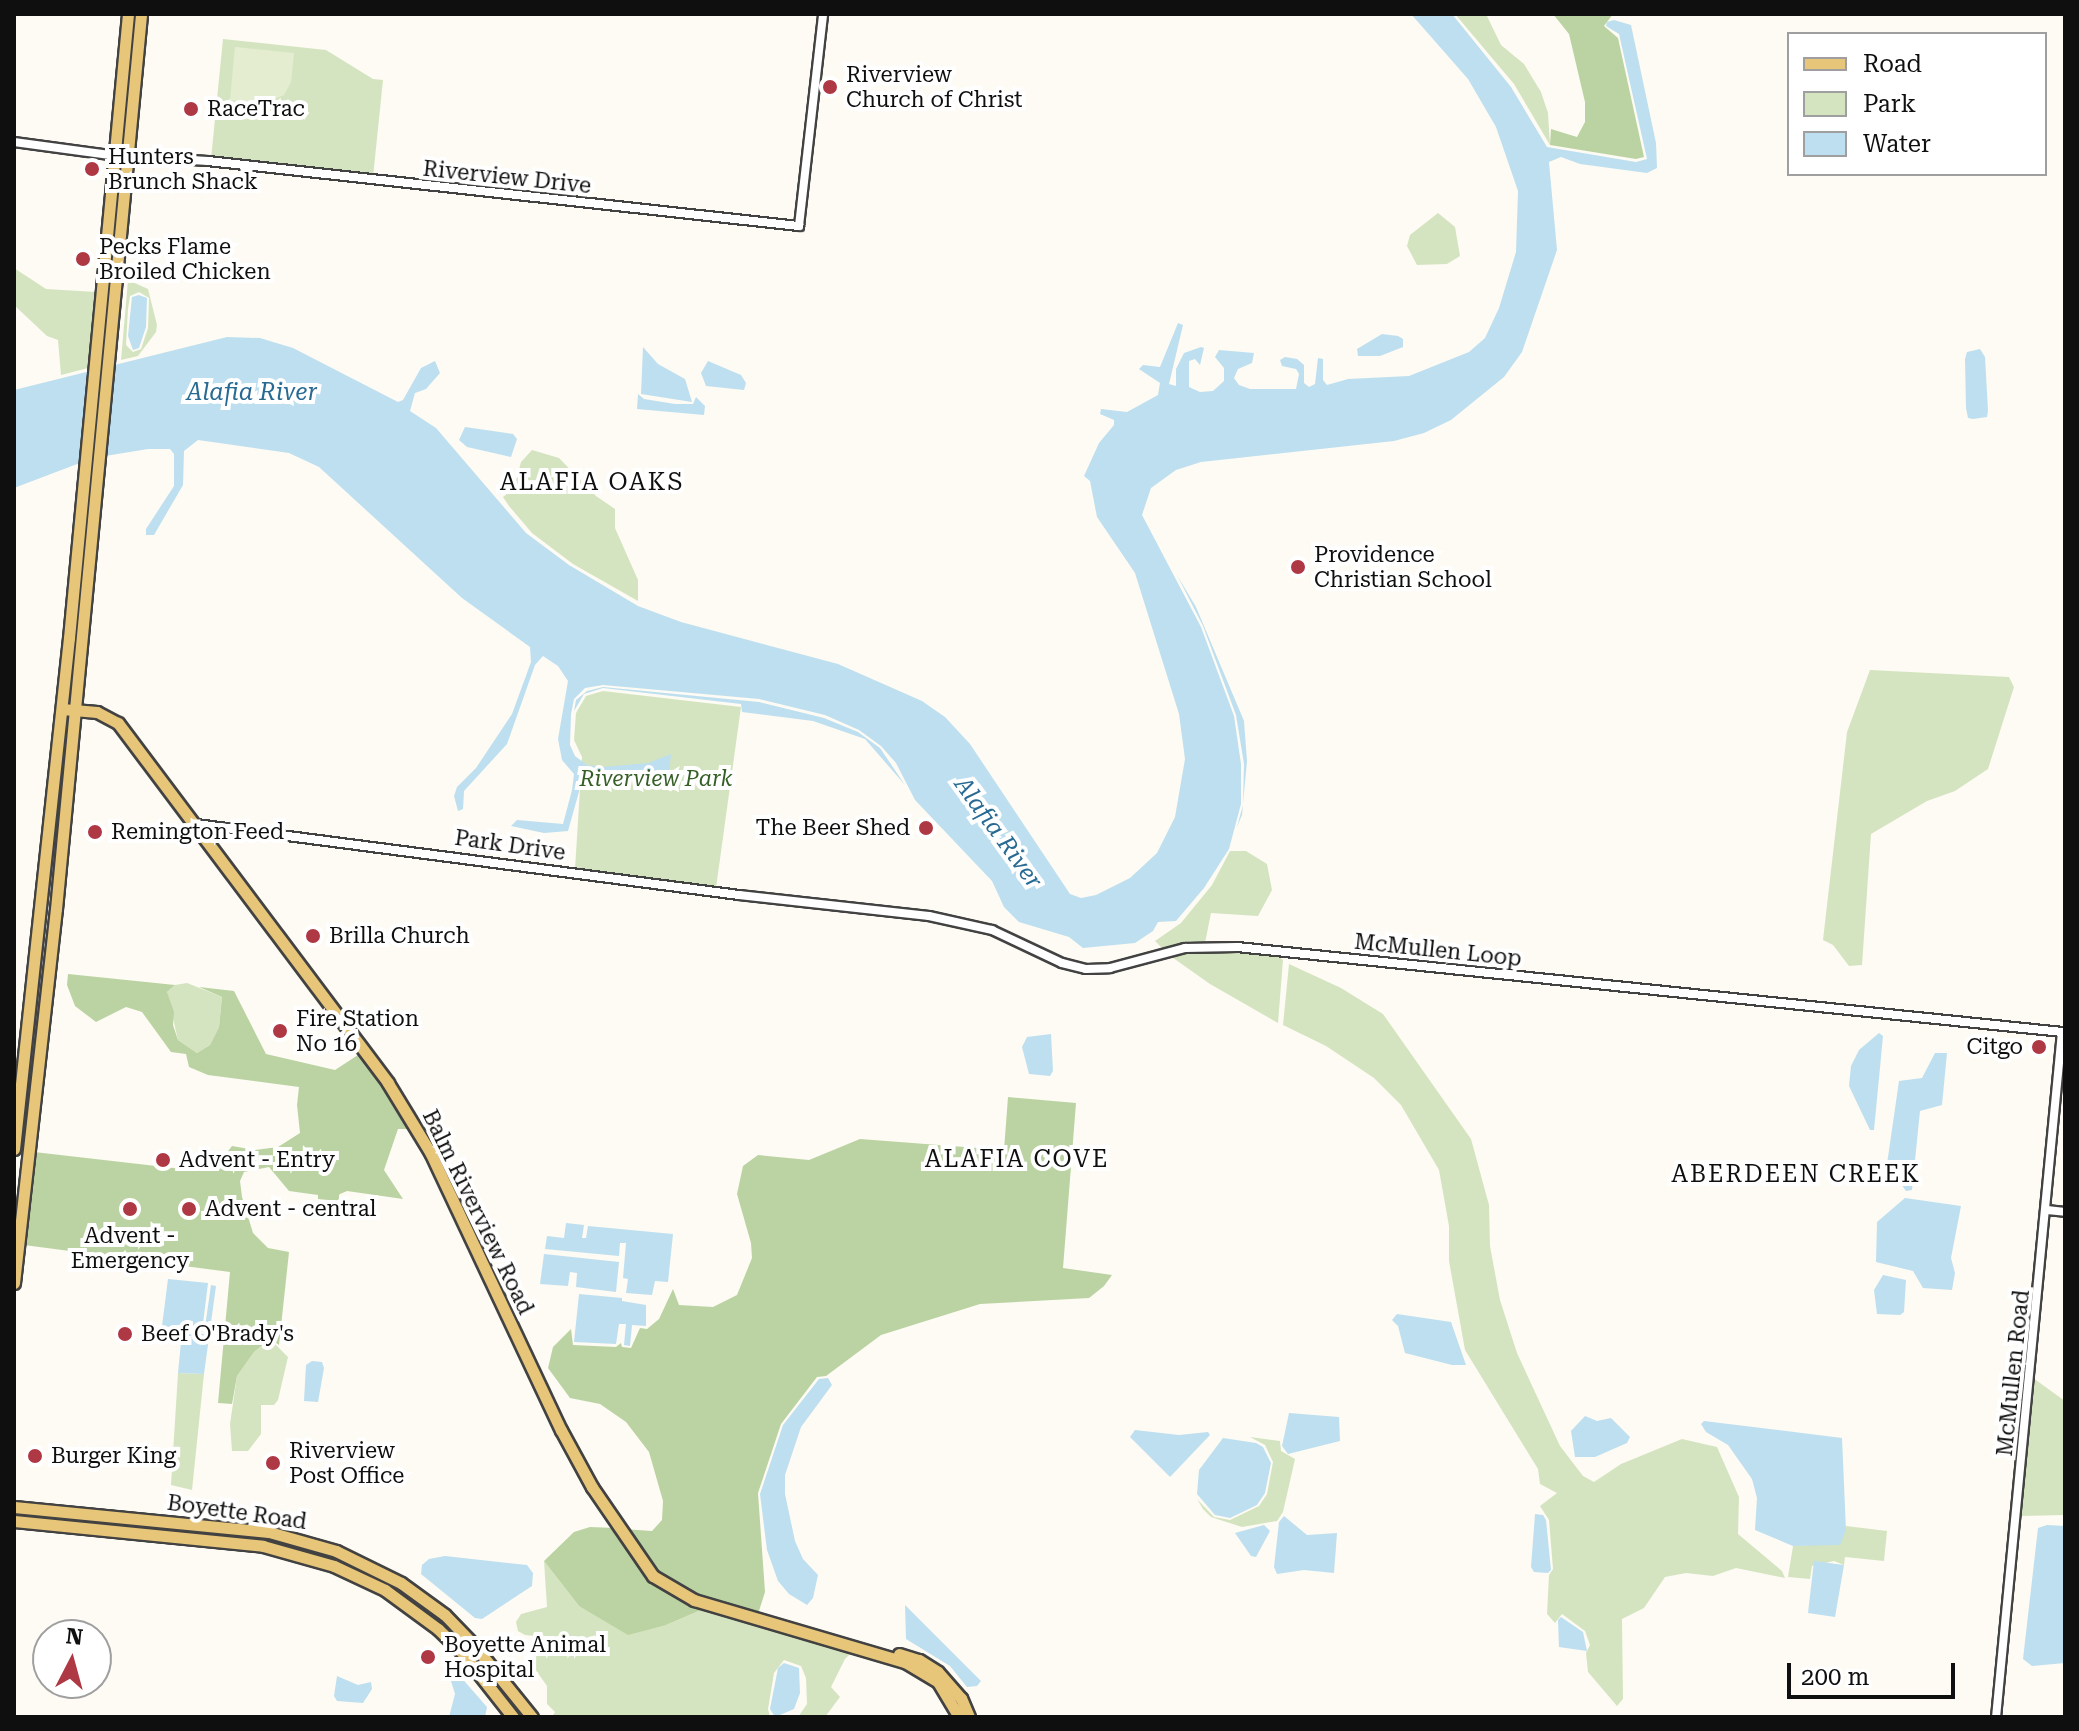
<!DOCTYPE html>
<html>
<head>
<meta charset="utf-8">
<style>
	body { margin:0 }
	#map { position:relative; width:2079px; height:1731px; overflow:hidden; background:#fdfbf3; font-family:"Roboto Serif",serif }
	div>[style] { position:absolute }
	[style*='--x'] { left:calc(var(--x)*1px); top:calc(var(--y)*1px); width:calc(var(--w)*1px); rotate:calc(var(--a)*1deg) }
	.green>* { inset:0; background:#d5e4c0 }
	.forest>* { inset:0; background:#bbd3a2 }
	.pitch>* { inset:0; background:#e5edd1 }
	.water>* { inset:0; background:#bedfef }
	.roads { filter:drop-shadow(2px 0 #424242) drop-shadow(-2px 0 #424242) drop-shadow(0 2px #424242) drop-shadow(0 -2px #424242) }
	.minor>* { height:8px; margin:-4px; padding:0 4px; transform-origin:4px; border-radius:4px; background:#fff }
	.major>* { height:11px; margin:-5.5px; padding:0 5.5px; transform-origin:5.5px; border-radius:5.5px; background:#e7c67a }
	.dots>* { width:22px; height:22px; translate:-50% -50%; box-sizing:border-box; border:4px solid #fff; border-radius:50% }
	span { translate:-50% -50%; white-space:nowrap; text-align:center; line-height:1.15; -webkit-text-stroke:8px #fff; paint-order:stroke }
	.poi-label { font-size:22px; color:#0f0f0f }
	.left { translate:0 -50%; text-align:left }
	.right { translate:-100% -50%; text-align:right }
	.street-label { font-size:22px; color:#0f0f0f }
	.park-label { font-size:22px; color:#365f27; font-style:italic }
	.water-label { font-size:24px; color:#286a92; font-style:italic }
	.neighbourhood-label { font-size:24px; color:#0f0f0f; letter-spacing:2px }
	.frame { position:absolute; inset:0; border:16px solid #0f0f0f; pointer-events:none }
	.legend { position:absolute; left:1787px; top:32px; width:260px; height:144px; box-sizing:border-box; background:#fff; border:2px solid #9f9f9f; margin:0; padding:10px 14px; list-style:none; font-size:24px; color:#0f0f0f }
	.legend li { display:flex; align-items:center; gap:16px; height:40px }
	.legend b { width:40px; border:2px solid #9f9f9f }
	.north { position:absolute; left:32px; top:1619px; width:80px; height:80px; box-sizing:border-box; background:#fff; border:2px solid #9f9f9f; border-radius:50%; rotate:6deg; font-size:22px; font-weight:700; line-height:32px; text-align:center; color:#0f0f0f }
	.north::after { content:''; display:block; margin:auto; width:28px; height:36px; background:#ae3945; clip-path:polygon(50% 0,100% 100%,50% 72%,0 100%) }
	.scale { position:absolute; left:1787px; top:1663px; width:168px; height:36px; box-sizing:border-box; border:4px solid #0f0f0f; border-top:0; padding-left:10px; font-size:24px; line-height:28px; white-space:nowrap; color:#0f0f0f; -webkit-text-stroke:6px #fff; paint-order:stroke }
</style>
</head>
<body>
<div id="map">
	<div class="green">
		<i style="clip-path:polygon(1455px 14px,1486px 14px,1501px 45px,1524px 64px,1541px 92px,1548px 113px,1550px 145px,1514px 84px)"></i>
		<i style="clip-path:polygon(223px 39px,326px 50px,373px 79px,383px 80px,373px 177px,211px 159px)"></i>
		<i style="clip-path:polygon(1438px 213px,1455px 227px,1460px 256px,1447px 264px,1417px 265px,1407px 246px,1410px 235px)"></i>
		<i style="clip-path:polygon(14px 268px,46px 289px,96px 292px,88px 368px,61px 375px,58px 340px,47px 336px,14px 305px)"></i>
		<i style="clip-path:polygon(evenodd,128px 280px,148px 289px,157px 325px,156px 332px,138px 356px,121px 360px,128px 280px,139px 292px,149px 298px,148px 328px,141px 349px,133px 352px,126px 345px,128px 309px,130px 296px,139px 292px)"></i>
		<i style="clip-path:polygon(532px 450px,559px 458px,596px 496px,615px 509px,615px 528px,638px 580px,638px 601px,573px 564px,532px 533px,509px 506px,503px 497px,514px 488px,521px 462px)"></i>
		<i style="clip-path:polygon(1870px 670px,2009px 677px,2014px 687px,1988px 769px,1955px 791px,1927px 801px,1871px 834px,1862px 965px,1849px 966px,1833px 945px,1823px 940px,1847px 732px)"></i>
		<i style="clip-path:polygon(603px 691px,741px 707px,716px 888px,575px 869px,582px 757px,574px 740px,576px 713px,586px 696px)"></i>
		<i style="clip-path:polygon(1230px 851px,1246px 851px,1267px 864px,1272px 890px,1258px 916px,1211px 913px,1205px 943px,1163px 949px,1155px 941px,1181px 923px,1212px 885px)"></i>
		<i style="clip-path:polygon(1237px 950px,1275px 954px,1283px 960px,1278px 1023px,1210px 984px,1169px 955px)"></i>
		<i style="clip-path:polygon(1289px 964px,1341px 988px,1383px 1014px,1471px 1139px,1489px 1205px,1490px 1246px,1500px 1300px,1517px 1353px,1560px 1446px,1583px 1476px,1594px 1482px,1621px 1464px,1682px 1439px,1717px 1447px,1739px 1497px,1738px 1534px,1782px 1571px,1785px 1578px,1736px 1568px,1713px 1576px,1686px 1573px,1665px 1577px,1644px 1608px,1622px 1619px,1623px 1699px,1617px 1706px,1588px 1672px,1586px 1653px,1590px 1645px,1585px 1631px,1562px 1614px,1555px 1623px,1547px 1614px,1549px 1575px,1553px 1569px,1549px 1520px,1540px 1506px,1557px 1493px,1540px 1484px,1538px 1469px,1465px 1350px,1449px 1261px,1449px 1226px,1439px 1170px,1401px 1105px,1374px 1078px,1326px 1046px,1283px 1025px)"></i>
		<i style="clip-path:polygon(187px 983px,222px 997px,219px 1027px,210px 1045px,197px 1053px,178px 1040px,167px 992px,175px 985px)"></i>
		<i style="clip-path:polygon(270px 1339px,288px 1357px,278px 1400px,274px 1405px,261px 1405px,261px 1434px,248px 1451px,232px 1451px,230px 1424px,237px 1376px,254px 1352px)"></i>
		<i style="clip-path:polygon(178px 1373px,204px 1374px,192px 1490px,171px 1485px)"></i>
		<i style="clip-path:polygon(2033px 1378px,2065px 1401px,2065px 1515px,2019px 1516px)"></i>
		<i style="clip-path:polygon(1250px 1437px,1280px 1441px,1281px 1451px,1295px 1459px,1283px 1512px,1277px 1521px,1242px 1527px,1211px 1517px,1203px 1509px,1197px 1499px,1214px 1517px,1230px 1520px,1259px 1506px,1267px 1494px,1273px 1462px,1265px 1445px)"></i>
		<i style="clip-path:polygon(1846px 1526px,1887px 1531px,1884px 1561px,1845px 1557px,1844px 1565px,1834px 1561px,1812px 1566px,1810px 1579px,1788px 1577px,1793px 1546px,1809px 1545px,1846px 1530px)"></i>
		<i style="clip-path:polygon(544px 1561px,579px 1606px,666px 1625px,701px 1610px,720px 1611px,856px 1648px,845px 1659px,831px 1687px,840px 1697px,825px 1717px,798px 1717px,807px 1704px,806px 1678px,801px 1666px,784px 1660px,774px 1673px,768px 1709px,770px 1717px,552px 1717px,555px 1712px,547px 1704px,547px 1686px,533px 1666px,536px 1654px,543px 1651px,544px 1637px,525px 1635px,518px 1631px,516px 1622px,521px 1614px,547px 1607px)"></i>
	</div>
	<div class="forest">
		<i style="clip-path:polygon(1553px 14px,1613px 14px,1604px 26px,1618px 38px,1644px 157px,1636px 159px,1550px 145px,1551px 129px,1577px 137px,1585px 122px,1585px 102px,1569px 34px)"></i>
		<i style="clip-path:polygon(68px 974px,175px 985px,167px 992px,174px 1012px,173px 1025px,178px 1040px,197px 1053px,210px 1045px,219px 1027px,222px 997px,199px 987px,234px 991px,266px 1054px,335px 1070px,361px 1053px,412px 1129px,398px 1129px,384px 1170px,403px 1199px,347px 1191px,340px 1194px,338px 1201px,318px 1199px,318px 1195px,289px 1191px,269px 1167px,244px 1172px,240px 1181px,242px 1197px,253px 1233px,268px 1248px,289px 1252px,279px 1345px,270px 1339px,254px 1352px,237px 1376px,232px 1404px,218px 1403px,230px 1272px,24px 1245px,34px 1152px,191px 1170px,218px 1164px,232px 1146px,255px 1150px,278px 1147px,300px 1133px,297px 1105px,299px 1087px,208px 1075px,189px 1067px,186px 1054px,171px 1052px,142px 1012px,126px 1007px,96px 1022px,75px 1006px,67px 985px)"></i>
		<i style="clip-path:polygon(1008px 1097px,1076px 1103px,1063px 1268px,1112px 1275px,1104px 1286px,1089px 1298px,980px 1304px,881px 1335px,826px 1376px,817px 1377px,781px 1424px,758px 1493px,765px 1592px,758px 1614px,695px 1597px,655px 1574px,623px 1529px,652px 1531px,662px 1520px,663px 1501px,649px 1452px,626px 1422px,600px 1404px,570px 1398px,548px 1368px,553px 1347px,571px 1329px,573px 1345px,616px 1347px,621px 1343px,622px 1347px,631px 1348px,640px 1328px,647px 1329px,659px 1319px,673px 1289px,679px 1305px,713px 1307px,737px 1295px,752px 1258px,751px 1243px,737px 1194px,743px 1166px,758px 1155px,809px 1160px,860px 1139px,1004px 1150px)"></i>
		<i style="clip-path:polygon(590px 1527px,615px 1528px,662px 1587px,693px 1603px,720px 1611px,701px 1610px,666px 1625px,628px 1635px,579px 1606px,544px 1561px,574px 1532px)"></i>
	</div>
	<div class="pitch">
		<i style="clip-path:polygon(235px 47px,294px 53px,291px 82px,284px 95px,262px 104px,230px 100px)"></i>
	</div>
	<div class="water">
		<i style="clip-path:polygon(1411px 14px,1452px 14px,1511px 87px,1547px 147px,1636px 162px,1647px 159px,1619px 34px,1606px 26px,1607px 22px,1614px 20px,1631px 25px,1656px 143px,1657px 168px,1647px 173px,1580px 164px,1561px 157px,1549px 162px,1557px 250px,1522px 352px,1504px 377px,1451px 420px,1424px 433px,1394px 441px,1201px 462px,1176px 470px,1151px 488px,1142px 515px,1201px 627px,1234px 716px,1241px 764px,1241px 804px,1229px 849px,1204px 888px,1176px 921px,1158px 922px,1153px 931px,1135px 943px,1083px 948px,1069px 937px,1019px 922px,1004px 907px,992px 881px,915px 800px,896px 763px,881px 746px,859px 730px,825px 715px,759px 699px,603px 685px,585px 688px,574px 699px,571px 714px,570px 745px,575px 756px,587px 765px,602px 767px,648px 763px,671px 754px,668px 782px,662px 785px,641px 772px,589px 775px,582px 781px,568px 831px,544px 833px,511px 826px,517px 820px,563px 824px,572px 790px,574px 774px,562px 760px,558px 739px,568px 681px,558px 666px,543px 656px,535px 665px,507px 744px,464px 791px,463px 809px,458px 811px,454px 796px,457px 787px,476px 768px,512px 714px,531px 662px,530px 647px,462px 598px,319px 467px,289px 453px,198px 440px,184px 451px,183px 485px,154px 535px,146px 535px,146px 529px,174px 486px,174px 454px,170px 449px,148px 449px,93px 458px,14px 488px,14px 390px,227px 337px,260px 338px,293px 348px,398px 402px,403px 400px,421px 368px,435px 361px,440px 373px,426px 389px,415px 393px,410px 411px,436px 428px,526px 533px,569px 565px,638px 606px,681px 622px,838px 664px,922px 701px,945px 717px,970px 744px,1070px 894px,1081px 898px,1096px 895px,1130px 878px,1157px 853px,1175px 817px,1185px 759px,1179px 714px,1135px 573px,1097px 517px,1090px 481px,1084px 476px,1099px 443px,1114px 425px,1114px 420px,1100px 414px,1101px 409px,1127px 412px,1158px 395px,1160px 383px,1139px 369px,1143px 365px,1160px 367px,1178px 323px,1183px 325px,1169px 384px,1176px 386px,1176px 369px,1184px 353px,1201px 347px,1204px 348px,1200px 365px,1195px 359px,1189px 361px,1189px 387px,1200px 392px,1213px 391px,1224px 381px,1224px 368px,1215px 357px,1219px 350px,1254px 353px,1252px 363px,1238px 369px,1234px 378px,1239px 385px,1250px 389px,1296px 389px,1299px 374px,1296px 369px,1282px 366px,1280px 360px,1285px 357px,1297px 359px,1304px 365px,1304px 383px,1309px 387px,1315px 384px,1318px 358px,1323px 359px,1323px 380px,1327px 385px,1348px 379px,1409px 376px,1469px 352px,1485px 338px,1499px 308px,1516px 252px,1518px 191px,1496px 127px,1468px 79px)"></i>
		<i style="clip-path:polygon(139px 295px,147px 298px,146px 327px,139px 348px,133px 350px,128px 336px,132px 297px)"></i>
		<i style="clip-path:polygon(1382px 334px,1398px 336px,1403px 339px,1403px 347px,1380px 356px,1358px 356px,1357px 349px)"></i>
		<i style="clip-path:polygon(643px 347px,658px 364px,685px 379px,692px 402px,641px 394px)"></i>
		<i style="clip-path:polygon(1980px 349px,1985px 357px,1988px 411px,1987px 417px,1973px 419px,1968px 418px,1966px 408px,1965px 359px,1967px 352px)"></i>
		<i style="clip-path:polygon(708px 361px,741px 375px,746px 383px,744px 390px,706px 386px,701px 373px)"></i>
		<i style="clip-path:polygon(638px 394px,644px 399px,675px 404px,693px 404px,696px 397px,705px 406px,704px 415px,637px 409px)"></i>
		<i style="clip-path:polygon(465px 427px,513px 434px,517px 439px,511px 457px,467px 447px,459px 440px)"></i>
		<i style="clip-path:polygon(1177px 575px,1196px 607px,1244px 721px,1247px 761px,1242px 815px,1237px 827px,1243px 805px,1244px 764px,1236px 715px,1203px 626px)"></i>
		<i style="clip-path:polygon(603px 687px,759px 702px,824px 718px,858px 732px,880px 748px,905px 785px,865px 739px,813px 721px,742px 712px,741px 704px,603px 688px,584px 694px,574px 711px,576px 700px,587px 691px)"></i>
		<i style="clip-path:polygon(1879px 1033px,1883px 1036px,1874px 1130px,1870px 1130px,1849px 1086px,1851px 1066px,1859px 1050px)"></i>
		<i style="clip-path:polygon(1051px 1034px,1053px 1071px,1050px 1076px,1029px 1074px,1022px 1047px,1027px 1037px)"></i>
		<i style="clip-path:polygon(1935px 1053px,1947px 1053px,1942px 1105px,1920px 1111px,1912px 1190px,1906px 1191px,1887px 1164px,1899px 1081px,1922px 1078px)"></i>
		<i style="clip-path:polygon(1905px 1198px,1961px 1206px,1951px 1258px,1955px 1273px,1952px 1290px,1923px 1288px,1913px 1271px,1876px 1262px,1877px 1222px)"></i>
		<i style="clip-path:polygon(566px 1223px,584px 1225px,582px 1238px,586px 1238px,588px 1226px,673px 1234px,668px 1282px,655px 1281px,652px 1295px,626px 1293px,628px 1279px,623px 1278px,626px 1243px,620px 1243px,619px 1256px,545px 1249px,547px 1236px,564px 1238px)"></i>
		<i style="clip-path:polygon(544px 1254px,619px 1262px,616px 1292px,576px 1287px,577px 1273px,570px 1272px,568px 1286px,540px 1284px)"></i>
		<i style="clip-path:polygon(1883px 1275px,1906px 1280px,1904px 1312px,1900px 1315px,1877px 1314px,1874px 1290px)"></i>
		<i style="clip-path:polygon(168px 1279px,208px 1283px,202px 1332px,162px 1326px)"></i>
		<i style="clip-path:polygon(211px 1285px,216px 1286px,204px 1374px,178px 1373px,181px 1342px,161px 1337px,161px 1328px,204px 1334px)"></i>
		<i style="clip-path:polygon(579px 1294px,622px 1298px,622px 1301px,646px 1305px,646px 1326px,632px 1325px,630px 1346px,624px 1345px,626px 1324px,619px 1324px,616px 1344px,574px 1342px)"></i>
		<i style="clip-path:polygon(1397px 1314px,1451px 1322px,1466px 1365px,1452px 1365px,1405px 1353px,1398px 1326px,1392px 1320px)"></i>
		<i style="clip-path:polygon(312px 1361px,322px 1362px,324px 1368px,318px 1402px,304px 1401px,306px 1365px)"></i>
		<i style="clip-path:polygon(828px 1378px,832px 1385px,801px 1427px,785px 1475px,785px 1494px,795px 1541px,803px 1559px,818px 1575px,813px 1598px,807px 1605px,789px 1594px,778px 1581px,767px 1550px,760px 1494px,783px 1425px,819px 1379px)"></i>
		<i style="clip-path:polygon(1289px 1413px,1339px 1417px,1340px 1441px,1288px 1454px,1282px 1446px)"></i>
		<i style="clip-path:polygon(1585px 1416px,1597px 1421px,1611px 1418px,1630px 1437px,1627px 1443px,1595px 1457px,1575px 1457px,1571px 1431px)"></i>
		<i style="clip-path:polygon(1704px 1421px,1842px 1438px,1846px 1530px,1840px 1545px,1793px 1546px,1755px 1530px,1757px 1498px,1752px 1479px,1728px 1445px,1706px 1432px,1701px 1424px)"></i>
		<i style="clip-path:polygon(1135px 1430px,1179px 1435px,1208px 1432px,1210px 1435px,1170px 1477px,1130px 1437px)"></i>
		<i style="clip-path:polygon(1223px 1438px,1256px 1443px,1263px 1447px,1271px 1463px,1265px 1493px,1257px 1505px,1230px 1518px,1215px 1515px,1197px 1494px,1199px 1470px)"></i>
		<i style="clip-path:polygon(1535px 1514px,1543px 1515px,1546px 1520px,1551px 1570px,1548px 1573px,1534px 1572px,1531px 1567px)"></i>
		<i style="clip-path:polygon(1284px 1516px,1307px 1535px,1337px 1533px,1334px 1573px,1304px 1570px,1277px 1574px,1274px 1567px,1279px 1522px)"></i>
		<i style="clip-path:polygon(1264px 1525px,1270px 1531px,1256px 1557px,1251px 1556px,1235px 1533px)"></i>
		<i style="clip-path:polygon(2047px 1525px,2065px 1526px,2065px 1663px,2032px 1666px,2023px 1659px,2038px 1528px)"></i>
		<i style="clip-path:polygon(445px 1556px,527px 1565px,533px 1573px,532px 1586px,482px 1619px,475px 1618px,421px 1574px,422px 1565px,429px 1559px)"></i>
		<i style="clip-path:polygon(1814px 1561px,1844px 1565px,1835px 1617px,1808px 1613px)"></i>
		<i style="clip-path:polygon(905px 1605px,981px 1681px,977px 1686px,967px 1687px,950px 1666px,906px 1639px)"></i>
		<i style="clip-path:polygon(1561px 1617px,1583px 1632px,1587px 1651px,1559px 1647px,1558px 1620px)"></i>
		<i style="clip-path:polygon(784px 1663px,799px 1668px,800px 1693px,794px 1709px,775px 1717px,770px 1709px,778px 1668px)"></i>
		<i style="clip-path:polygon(459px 1675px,487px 1707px,485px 1717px,449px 1717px,455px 1694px,451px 1681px)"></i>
		<i style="clip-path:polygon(337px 1676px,358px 1685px,371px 1682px,372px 1689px,363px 1703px,337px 1701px,334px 1696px)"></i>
	</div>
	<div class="roads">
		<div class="minor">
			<i style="--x:14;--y:142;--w:119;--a:7.7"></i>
			<i style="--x:127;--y:156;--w:81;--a:3.5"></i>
			<i style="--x:208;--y:161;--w:595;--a:6.28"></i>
			<i style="--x:799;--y:226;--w:213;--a:-83.5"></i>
			<i style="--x:196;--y:824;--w:548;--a:7.45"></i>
			<i style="--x:739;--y:895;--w:191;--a:6.3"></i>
			<i style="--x:929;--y:916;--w:65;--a:12.5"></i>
			<i style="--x:992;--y:930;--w:77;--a:25.2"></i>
			<i style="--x:1062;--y:963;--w:25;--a:14"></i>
			<i style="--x:1086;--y:969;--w:24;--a:-2"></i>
			<i style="--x:1110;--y:968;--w:78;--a:-14.9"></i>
			<i style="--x:1185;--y:948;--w:52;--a:-1.1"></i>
			<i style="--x:1237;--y:947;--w:829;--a:5.88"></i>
			<i style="--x:2062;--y:1032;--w:688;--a:95.5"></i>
			<i style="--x:2047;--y:1210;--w:18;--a:6"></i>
		</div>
		<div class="major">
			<i style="--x:62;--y:709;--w:35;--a:5"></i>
			<i style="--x:97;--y:712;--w:24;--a:28"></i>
			<i style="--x:118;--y:723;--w:450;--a:53.1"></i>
			<i style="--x:388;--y:1083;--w:81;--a:58.7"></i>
			<i style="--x:430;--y:1152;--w:307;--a:64.8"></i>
			<i style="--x:561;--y:1430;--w:65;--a:61.5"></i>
			<i style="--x:592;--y:1487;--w:108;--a:55.6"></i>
			<i style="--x:653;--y:1576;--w:48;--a:30.3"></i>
			<i style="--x:694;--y:1600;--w:220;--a:16.4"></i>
			<i style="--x:905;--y:1662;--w:39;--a:31"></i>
			<i style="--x:938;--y:1682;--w:41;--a:59"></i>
			<i style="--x:14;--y:1149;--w:514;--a:-83.86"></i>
			<i style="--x:69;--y:638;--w:627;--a:-84.6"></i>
			<i style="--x:14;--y:1283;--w:376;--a:-83.6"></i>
			<i style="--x:56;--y:909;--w:899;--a:-84.57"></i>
			<i style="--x:14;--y:1507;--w:256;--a:5.6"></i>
			<i style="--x:269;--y:1532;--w:70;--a:15.8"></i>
			<i style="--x:336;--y:1551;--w:72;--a:26.2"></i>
			<i style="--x:401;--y:1583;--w:54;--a:36"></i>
			<i style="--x:445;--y:1615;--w:40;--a:46"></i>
			<i style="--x:473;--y:1644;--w:94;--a:51.1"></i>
			<i style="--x:14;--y:1521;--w:250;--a:5.7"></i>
			<i style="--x:263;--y:1546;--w:74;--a:15.7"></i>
			<i style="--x:334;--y:1566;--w:56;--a:25.2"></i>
			<i style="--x:385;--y:1590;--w:66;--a:36.3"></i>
			<i style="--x:438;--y:1629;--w:32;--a:44"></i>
			<i style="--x:461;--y:1651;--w:84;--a:51.8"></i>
			<i style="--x:899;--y:1654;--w:21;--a:17"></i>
			<i style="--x:919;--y:1660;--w:22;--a:32"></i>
			<i style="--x:938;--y:1672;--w:35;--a:49"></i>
			<i style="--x:961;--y:1698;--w:21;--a:67"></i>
		</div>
	</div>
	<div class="dots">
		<i style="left:830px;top:87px;background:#ae3945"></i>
		<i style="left:191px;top:109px;background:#ae3945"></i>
		<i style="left:92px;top:169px;background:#ae3945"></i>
		<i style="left:83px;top:259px;background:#ae3945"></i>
		<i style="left:1298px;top:567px;background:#ae3945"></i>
		<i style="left:926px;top:828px;background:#ae3945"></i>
		<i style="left:95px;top:832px;background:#ae3945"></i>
		<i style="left:313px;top:936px;background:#ae3945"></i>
		<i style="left:280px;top:1031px;background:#ae3945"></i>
		<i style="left:2039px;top:1047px;background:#ae3945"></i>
		<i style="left:163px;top:1160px;background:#ae3945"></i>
		<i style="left:130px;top:1209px;background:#ae3945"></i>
		<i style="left:189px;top:1209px;background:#ae3945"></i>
		<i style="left:125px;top:1334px;background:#ae3945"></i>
		<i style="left:35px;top:1456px;background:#ae3945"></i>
		<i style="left:273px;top:1463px;background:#ae3945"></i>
		<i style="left:428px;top:1657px;background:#ae3945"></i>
	</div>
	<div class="poi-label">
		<span class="left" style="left:846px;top:87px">Riverview<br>Church of Christ</span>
		<span class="left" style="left:207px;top:109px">RaceTrac</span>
		<span class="left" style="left:108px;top:169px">Hunters<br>Brunch Shack</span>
		<span class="left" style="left:99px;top:259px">Pecks Flame<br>Broiled Chicken</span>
		<span class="left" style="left:1314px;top:567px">Providence<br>Christian School</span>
		<span class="right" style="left:910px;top:828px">The Beer Shed</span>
		<span class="left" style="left:111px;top:832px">Remington Feed</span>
		<span class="left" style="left:329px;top:936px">Brilla Church</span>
		<span class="left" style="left:296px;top:1031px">Fire Station<br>No 16</span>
		<span class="right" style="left:2023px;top:1047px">Citgo</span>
		<span class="left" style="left:179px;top:1160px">Advent - Entry</span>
		<span class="left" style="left:205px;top:1209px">Advent - central</span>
		<span style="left:130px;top:1248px">Advent -<br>Emergency</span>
		<span class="left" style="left:141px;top:1334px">Beef O'Brady's</span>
		<span class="left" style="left:289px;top:1463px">Riverview<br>Post Office</span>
		<span class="left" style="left:51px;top:1456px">Burger King</span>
		<span class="left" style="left:444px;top:1657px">Boyette Animal<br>Hospital</span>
	</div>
	<div class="street-label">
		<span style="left:507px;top:177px;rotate:6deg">Riverview Drive</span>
		<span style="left:510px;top:845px;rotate:8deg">Park Drive</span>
		<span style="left:1438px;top:950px;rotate:6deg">McMullen Loop</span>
		<span style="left:478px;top:1212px;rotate:64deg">Balm Riverview Road</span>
		<span style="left:2013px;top:1373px;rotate:-84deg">McMullen Road</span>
		<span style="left:237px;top:1512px;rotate:8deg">Boyette Road</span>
	</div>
	<div class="park-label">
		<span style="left:656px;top:779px">Riverview Park</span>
	</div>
	<div class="water-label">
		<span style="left:252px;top:393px">Alafia River</span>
		<span style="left:998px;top:833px;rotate:54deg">Alafia River</span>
	</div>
	<div class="neighbourhood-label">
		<span style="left:592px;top:483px">ALAFIA OAKS</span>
		<span style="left:1017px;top:1160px">ALAFIA COVE</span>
		<span style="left:1796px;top:1175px">ABERDEEN CREEK</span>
	</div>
	<div class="frame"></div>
	<ul class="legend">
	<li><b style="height:10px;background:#e7c67a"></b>Road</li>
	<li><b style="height:22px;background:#d5e4c0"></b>Park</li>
	<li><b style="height:22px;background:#bedfef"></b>Water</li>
	</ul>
	<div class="north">N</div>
	<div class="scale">200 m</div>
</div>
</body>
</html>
